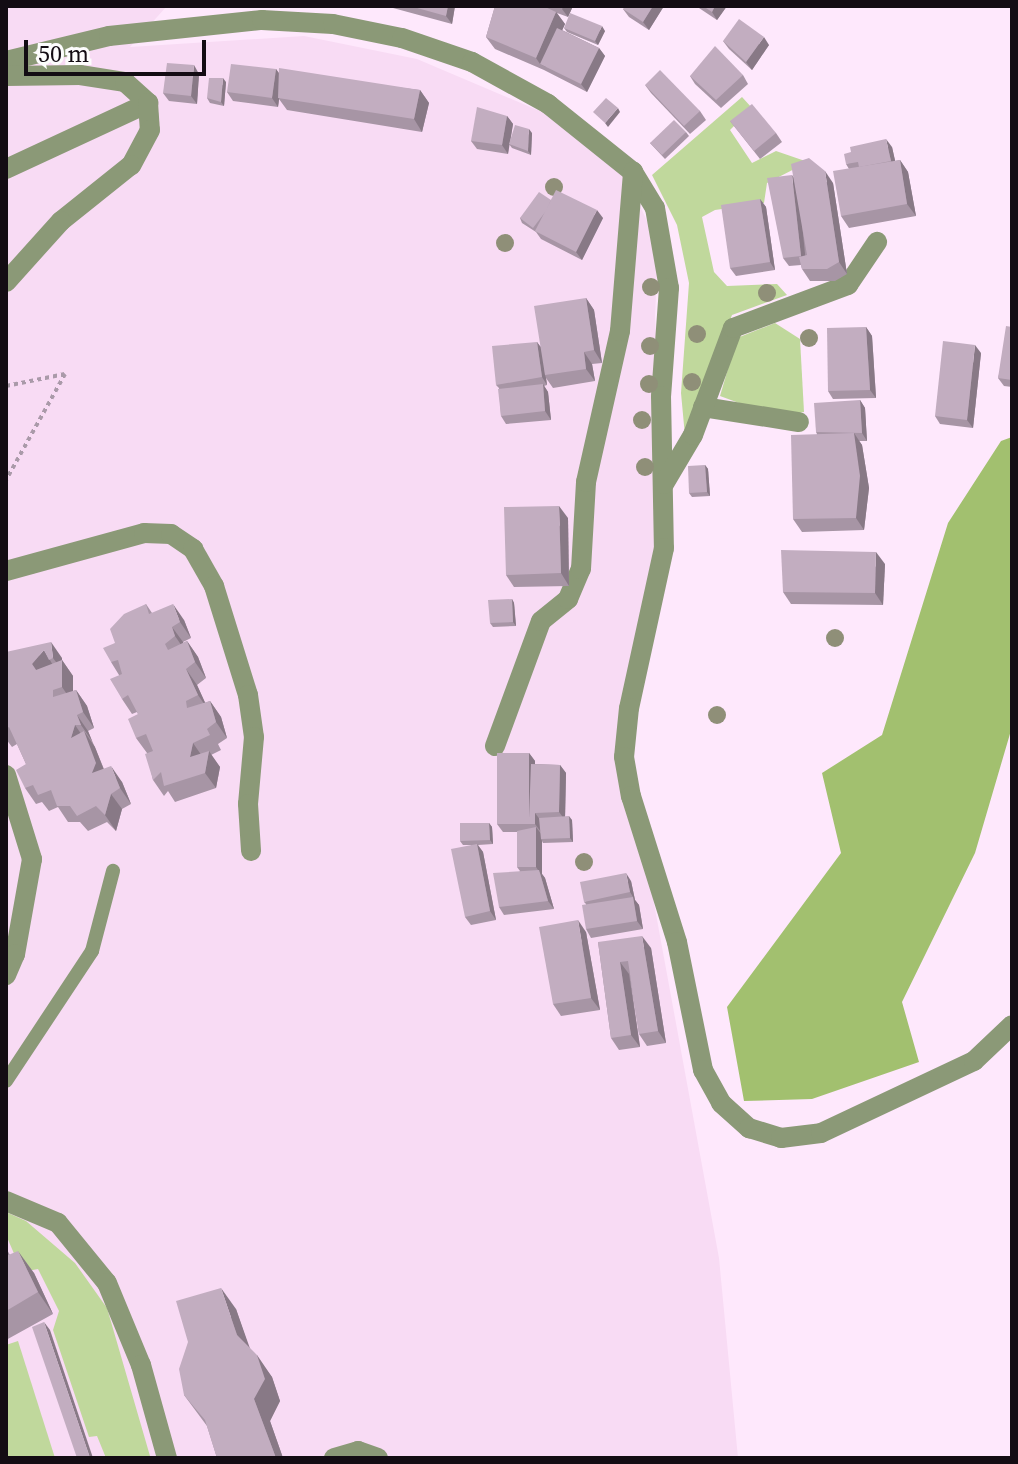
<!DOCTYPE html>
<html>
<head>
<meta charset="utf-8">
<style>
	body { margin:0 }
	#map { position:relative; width:1018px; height:1464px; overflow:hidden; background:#fee8fc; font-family:"Source Serif 4",serif }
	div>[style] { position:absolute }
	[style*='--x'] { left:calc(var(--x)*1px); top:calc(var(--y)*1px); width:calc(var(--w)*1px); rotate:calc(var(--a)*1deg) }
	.built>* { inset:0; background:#f8dbf4 }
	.green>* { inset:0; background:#c0d89c }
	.forest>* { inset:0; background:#a2c06f }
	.path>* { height:4px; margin-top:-2px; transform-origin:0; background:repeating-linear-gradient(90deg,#aa9aa9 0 4px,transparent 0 8px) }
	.service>* { height:14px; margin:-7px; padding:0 7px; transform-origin:7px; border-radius:7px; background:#8b9977 }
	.minor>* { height:20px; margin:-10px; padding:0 10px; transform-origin:10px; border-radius:10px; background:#8b9977 }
	.tertiary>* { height:20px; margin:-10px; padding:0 10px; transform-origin:10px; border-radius:10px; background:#8b9977 }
	.trees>* { width:18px; height:18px; margin:-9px; border-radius:50%; background:#8f8f78 }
	.wall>* { inset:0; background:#a795a5 }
	.shaded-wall>* { inset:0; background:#887986 }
	.building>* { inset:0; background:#c2adc0 }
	span { translate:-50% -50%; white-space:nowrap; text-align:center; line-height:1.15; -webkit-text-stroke:7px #fdfdfd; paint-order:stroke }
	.frame { position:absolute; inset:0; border:8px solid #130c13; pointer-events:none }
	.scale { position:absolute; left:24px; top:40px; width:182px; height:36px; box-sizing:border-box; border:4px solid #130c13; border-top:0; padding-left:10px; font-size:24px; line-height:28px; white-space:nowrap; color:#130c13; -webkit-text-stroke:6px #fdfdfd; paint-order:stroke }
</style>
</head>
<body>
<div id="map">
	<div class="built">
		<i style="clip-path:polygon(6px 6px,167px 6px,130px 47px,304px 36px,417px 59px,549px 115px,625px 173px,658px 245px,655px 318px,670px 539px,623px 734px,719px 1258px,738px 1458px,6px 1458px)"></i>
	</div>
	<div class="green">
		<i style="clip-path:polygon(742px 97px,752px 108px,730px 130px,752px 163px,776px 151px,808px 162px,767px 183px,764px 203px,715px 210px,702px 217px,714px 272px,727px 286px,777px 284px,787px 295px,732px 315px,685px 436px,681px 393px,689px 283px,677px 225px,652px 175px)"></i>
		<i style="clip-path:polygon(775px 323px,800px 339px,804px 412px,777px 417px,720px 396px,737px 338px)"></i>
		<i style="clip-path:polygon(6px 1212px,26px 1221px,75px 1263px,107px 1308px,150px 1456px,106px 1458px,97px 1436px,89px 1437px,53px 1330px,59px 1311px,38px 1269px,22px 1272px,6px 1235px)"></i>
		<i style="clip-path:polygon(18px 1341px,55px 1458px,6px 1458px,6px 1345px)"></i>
	</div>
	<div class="forest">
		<i style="clip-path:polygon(1012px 437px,1012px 727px,975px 853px,902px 1002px,919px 1062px,812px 1099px,744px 1101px,727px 1007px,841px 853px,822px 773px,882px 735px,948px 523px,1001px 441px)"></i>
	</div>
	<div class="path">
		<i style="--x:6;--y:386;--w:60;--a:-11.5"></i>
		<i style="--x:65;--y:374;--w:121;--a:119.1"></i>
	</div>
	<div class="service">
		<i style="--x:6;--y:1081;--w:156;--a:-56.5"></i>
		<i style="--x:92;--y:951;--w:83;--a:-75.3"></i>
	</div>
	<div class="minor">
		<i style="--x:6;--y:61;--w:106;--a:-13.6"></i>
		<i style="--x:109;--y:36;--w:154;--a:-6"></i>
		<i style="--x:262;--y:20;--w:71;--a:3.2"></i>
		<i style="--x:333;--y:24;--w:70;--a:11.5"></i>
		<i style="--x:402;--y:38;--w:74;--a:18.9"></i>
		<i style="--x:472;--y:62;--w:87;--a:28.9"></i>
		<i style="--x:548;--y:104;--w:109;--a:38.7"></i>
		<i style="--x:633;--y:172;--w:42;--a:58.6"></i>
		<i style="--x:655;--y:208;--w:81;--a:80.1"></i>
		<i style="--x:669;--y:288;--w:108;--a:94.2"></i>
		<i style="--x:661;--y:396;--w:152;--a:88.9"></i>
		<i style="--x:664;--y:548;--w:164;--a:102.3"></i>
		<i style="--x:629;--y:708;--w:49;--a:95.8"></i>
		<i style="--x:624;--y:757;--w:40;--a:80"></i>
		<i style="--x:631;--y:796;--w:153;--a:72.5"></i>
		<i style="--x:677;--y:942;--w:131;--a:78.5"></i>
		<i style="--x:703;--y:1070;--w:38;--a:61"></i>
		<i style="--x:721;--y:1103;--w:38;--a:42"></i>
		<i style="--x:749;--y:1128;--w:34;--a:17"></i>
		<i style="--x:781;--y:1138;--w:40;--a:-7.1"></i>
		<i style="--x:821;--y:1133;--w:169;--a:-25.2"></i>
		<i style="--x:974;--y:1061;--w:52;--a:-43.5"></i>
		<i style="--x:6;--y:169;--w:157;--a:-24.9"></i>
		<i style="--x:703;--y:407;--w:97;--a:8.9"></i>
		<i style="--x:664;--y:484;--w:57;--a:-59.4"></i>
		<i style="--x:693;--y:435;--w:114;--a:-69.5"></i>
		<i style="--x:733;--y:328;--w:123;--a:-20.5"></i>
		<i style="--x:848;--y:285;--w:52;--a:-56"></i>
		<i style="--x:6;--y:571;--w:143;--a:-15.4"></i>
		<i style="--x:144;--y:533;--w:27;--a:2"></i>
		<i style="--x:171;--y:534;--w:27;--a:34"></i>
		<i style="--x:193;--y:549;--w:43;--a:60.4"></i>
		<i style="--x:214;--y:586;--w:114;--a:72.7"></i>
		<i style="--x:248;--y:695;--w:42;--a:81.9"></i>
		<i style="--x:254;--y:737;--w:67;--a:95.1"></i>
		<i style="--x:248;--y:804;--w:47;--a:86.3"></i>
		<i style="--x:495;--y:746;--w:133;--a:-69.8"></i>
		<i style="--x:541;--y:621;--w:35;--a:-39"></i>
		<i style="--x:568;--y:599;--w:33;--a:-67"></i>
		<i style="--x:581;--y:569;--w:87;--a:-86.7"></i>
		<i style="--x:586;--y:482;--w:155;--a:-77.3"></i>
		<i style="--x:620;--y:331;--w:160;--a:-85.3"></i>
		<i style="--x:6;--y:775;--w:88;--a:72.8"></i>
		<i style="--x:32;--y:859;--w:97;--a:100.1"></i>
		<i style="--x:15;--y:954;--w:23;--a:113"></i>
		<i style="--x:6;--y:1201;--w:56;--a:22.9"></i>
		<i style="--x:58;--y:1223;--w:77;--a:50.8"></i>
		<i style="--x:107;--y:1283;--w:89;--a:67.5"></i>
		<i style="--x:141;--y:1365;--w:97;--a:74.4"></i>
		<i style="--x:334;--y:1458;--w:25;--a:-16"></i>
		<i style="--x:358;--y:1451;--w:21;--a:19"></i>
	</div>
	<div class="tertiary">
		<i style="--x:6;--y:76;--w:74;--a:-0.8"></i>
		<i style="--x:80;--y:75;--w:46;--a:8.8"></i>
		<i style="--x:125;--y:82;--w:31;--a:42"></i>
		<i style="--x:148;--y:103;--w:27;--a:86"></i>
		<i style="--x:150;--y:130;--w:40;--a:118"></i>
		<i style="--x:131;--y:165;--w:90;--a:141.3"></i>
		<i style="--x:61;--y:221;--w:82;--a:132"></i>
	</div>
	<div class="trees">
		<i style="left:554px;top:187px"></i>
		<i style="left:505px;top:243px"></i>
		<i style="left:651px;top:287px"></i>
		<i style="left:767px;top:293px"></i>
		<i style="left:697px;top:334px"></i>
		<i style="left:809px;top:338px"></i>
		<i style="left:650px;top:346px"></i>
		<i style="left:692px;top:382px"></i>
		<i style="left:649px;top:384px"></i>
		<i style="left:642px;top:420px"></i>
		<i style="left:645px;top:467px"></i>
		<i style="left:835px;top:638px"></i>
		<i style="left:717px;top:715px"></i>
		<i style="left:584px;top:862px"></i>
	</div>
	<div class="wall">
		<i style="clip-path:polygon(392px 6px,455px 6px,452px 24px,393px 8px)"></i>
		<i style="clip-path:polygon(495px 6px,573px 6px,568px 17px,557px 13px,565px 24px,562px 30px,599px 48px,605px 56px,587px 92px,544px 70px,495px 49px,486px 37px)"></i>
		<i style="clip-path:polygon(664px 6px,649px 30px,629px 17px,623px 9px)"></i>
		<i style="clip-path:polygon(696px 6px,727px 6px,717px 20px)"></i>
		<i style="clip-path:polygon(564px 28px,605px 31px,598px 45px,567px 32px)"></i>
		<i style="clip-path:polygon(723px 41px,769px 45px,752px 70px,729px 49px)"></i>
		<i style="clip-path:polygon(276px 69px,279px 73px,420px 90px,429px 103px,422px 132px,287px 110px,279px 99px,278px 107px,233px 101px,227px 92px)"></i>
		<i style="clip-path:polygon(199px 74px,197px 104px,169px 101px,163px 93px)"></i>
		<i style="clip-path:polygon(743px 75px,748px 84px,721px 108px,695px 84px,690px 76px)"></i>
		<i style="clip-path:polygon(226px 82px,224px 106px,210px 103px,207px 98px)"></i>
		<i style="clip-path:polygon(645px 85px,700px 111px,706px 120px,690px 134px,651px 93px)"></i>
		<i style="clip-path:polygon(507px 116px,513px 124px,510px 142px,532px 133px,531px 155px,512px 148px,509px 144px,508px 154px,477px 149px,471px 141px)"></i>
		<i style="clip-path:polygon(730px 121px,776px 133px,782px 142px,760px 159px)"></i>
		<i style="clip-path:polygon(686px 132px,689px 136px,665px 159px,650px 143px)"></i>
		<i style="clip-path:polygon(892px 147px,895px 161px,900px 160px,908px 172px,916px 216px,849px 228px,841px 216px,849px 169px,846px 164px)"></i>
		<i style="clip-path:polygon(794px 178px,833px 183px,847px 274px,835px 281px,810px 281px,802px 269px,801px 265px,789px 266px,783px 258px)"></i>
		<i style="clip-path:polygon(760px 199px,766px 207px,775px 270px,736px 276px,730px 268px)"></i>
		<i style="clip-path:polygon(551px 200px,603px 218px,582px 260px,541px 239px,536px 232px,522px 223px,520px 218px)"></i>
		<i style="clip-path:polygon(586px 298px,594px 310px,602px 363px,592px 364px,595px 381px,553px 388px,546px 378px,547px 385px,544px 386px,548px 392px,551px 420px,506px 424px,501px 416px,499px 388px,496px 385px,537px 342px,540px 347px)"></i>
		<i style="clip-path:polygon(866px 327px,872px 336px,876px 398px,833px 399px,828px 391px)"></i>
		<i style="clip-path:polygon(1012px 327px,1012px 387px,1004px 386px,998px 378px)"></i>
		<i style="clip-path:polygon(981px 353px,973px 428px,940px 424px,935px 416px)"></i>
		<i style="clip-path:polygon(860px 400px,865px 408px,867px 441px,859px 441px,862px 445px,869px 488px,864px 530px,802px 532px,793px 519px,817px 434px,816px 432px)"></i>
		<i style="clip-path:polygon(705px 465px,708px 469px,710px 496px,692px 497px,689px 493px)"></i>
		<i style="clip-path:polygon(568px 518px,569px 586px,514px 587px,506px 575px)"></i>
		<i style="clip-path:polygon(885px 564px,883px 605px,791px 604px,783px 592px)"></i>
		<i style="clip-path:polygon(512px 599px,514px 603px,516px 626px,493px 627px,490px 623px)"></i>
		<i style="clip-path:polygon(146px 604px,152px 613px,184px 620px,191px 638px,183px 642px,183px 643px,187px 641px,198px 657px,206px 678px,197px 685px,205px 703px,210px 701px,221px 717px,227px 738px,218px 744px,221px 750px,211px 755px,220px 767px,216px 788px,175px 802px,168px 791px,164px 796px,153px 780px,147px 753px,136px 738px,138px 714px,137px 712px,132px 714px,122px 699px,119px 675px,111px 662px,115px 643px)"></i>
		<i style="clip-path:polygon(6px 652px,62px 658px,62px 660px,73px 676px,73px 691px,76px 690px,87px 706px,94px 728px,88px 731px,104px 769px,122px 782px,131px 804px,122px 809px,116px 831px,107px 822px,88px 831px,80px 822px,68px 822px,58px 807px,49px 811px,42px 802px,36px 804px,25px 788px,26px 764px,17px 744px,12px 747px,6px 739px)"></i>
		<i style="clip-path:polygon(529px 753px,535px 761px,535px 764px,560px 765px,566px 773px,565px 817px,572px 820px,573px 842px,543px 843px,542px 841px,542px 874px,545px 878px,554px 909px,504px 915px,499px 907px,520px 871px,517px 867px,517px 832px,503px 832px,497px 824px)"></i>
		<i style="clip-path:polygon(489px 823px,492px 827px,493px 844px,478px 845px,483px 852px,496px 920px,471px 925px,465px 917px,471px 845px,463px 845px,460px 841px)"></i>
		<i style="clip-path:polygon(631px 881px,635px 900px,639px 905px,643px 929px,591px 938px,586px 929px,586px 904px,584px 902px)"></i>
		<i style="clip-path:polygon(586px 932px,600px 1010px,561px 1016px,553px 1004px)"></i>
		<i style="clip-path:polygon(598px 942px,651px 948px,666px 1043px,647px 1046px,639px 1034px,630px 974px,640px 1047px,619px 1050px,611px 1038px)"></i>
		<i style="clip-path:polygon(6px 1248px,10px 1255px,34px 1273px,53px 1314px,6px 1340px)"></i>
		<i style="clip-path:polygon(236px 1309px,249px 1348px,272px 1377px,280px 1401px,270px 1421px,283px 1458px,217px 1458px,207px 1426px,184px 1395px)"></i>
	</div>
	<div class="shaded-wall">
		<i style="clip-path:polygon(448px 6px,455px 6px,452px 24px,446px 16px)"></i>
		<i style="clip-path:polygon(564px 6px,573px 6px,568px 17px,562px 9px)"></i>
		<i style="clip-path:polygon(653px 6px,664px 6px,649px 30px,643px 22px)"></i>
		<i style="clip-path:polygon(715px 6px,727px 6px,717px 20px,712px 12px)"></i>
		<i style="clip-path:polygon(556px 12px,565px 24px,546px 67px,540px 64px,544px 70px,536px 58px)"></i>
		<i style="clip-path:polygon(602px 26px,605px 31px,598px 45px,595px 41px)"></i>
		<i style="clip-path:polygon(764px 37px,769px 45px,752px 70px,746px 62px)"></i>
		<i style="clip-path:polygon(599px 48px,605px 56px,587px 92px,581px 84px)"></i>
		<i style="clip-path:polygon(194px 65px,199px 74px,197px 104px,191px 96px)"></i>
		<i style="clip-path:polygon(276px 69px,282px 78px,278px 107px,272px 98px)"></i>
		<i style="clip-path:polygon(223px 78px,226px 82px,224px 106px,221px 102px)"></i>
		<i style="clip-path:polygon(420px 90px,429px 103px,422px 132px,414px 119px)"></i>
		<i style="clip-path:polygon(618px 108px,620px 112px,608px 127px,605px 123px)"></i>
		<i style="clip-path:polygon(507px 116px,513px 124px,508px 154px,502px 145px)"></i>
		<i style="clip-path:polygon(529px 129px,532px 133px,531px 155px,528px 151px)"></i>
		<i style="clip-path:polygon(886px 139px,892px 147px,897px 169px,891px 161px)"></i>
		<i style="clip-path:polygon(900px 160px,908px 172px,916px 216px,907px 204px)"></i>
		<i style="clip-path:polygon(825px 171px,833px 183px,847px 274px,839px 262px)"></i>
		<i style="clip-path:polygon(792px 175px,798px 183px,806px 264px,801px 256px)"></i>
		<i style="clip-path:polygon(760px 199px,766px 207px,775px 270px,770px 262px)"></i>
		<i style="clip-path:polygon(597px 210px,603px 218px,582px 260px,576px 252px)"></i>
		<i style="clip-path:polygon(586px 298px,594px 310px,602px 363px,594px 350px)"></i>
		<i style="clip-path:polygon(866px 327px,872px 336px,876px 398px,870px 390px)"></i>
		<i style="clip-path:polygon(537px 342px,543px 350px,545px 375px,546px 378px,547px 385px,542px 377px)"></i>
		<i style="clip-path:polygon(975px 345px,981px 353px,973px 428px,967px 420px)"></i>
		<i style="clip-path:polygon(584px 352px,592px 364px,595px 381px,586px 369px)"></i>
		<i style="clip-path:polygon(543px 384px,548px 392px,551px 420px,545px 411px)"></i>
		<i style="clip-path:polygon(860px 400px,865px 408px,867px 441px,862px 433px)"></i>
		<i style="clip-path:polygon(854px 433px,862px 445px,869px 488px,864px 530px,856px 518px)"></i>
		<i style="clip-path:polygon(705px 465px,708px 469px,710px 496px,707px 492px)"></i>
		<i style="clip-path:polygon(559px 506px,568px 518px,569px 586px,561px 573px)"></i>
		<i style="clip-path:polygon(876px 552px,885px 564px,883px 605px,875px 593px)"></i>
		<i style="clip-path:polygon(512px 599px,514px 603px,516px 626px,513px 622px)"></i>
		<i style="clip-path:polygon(173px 604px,184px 620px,191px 638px,180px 622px)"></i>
		<i style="clip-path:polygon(172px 627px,183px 642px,186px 652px,175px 636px)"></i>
		<i style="clip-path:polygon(187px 641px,198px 657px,206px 678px,195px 662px)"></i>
		<i style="clip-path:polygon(51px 642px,62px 658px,62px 662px,62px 660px,73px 676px,73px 703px,62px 687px,62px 670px,53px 658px)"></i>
		<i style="clip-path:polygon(44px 650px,54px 667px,43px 680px,32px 664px)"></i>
		<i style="clip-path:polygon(186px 669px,197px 685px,209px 711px,198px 695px)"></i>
		<i style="clip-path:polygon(76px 690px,87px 706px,94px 728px,83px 712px)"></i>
		<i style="clip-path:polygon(210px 701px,221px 717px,227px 738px,216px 722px)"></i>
		<i style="clip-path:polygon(77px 715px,88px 731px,92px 741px,81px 725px)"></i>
		<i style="clip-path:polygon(75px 725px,86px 741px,71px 738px)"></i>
		<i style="clip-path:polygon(84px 731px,95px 747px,107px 778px,92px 773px)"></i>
		<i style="clip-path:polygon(193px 743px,204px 759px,190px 757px)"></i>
		<i style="clip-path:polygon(209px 751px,220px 767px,216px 788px,205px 773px)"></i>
		<i style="clip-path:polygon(529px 753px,535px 761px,535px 824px,529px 818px)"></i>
		<i style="clip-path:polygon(560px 765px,566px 773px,565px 820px,559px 812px)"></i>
		<i style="clip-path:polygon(111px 766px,122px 782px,131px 804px,120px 788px)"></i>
		<i style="clip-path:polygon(111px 794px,122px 809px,116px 831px,105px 815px)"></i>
		<i style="clip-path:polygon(535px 813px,541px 821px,541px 832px,535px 824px)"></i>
		<i style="clip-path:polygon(569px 816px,572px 820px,573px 842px,570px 838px)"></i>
		<i style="clip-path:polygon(489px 823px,492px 827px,493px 844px,490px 840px)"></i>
		<i style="clip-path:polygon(536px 827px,542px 835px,541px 839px,542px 841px,542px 874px,545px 878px,554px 909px,548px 901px,540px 873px,536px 867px)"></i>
		<i style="clip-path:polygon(477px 844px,483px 852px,496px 920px,490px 911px)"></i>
		<i style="clip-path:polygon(626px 873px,631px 881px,635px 900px,639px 905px,643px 929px,637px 921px,633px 897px,630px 892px)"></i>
		<i style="clip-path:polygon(578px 920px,586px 932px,600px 1010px,591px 998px)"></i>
		<i style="clip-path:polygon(642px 936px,651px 948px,666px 1043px,658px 1031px)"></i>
		<i style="clip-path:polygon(620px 962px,629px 974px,640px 1047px,631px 1035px)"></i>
		<i style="clip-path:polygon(18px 1251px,34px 1273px,53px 1314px,38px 1292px)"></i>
		<i style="clip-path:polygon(221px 1288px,236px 1309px,253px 1357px,237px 1335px)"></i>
		<i style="clip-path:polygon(44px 1322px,50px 1330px,93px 1458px,90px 1458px)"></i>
		<i style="clip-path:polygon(257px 1355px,272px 1377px,280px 1401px,270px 1421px,283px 1458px,276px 1458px,254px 1399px)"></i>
	</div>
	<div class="building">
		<i style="clip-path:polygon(410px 6px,448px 6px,446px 16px)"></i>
		<i style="clip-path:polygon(495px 6px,543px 6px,556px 12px,536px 58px,486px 37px)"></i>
		<i style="clip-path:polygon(625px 6px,653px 6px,643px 22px,623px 9px)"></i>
		<i style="clip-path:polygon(703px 6px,715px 6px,712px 12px)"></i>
		<i style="clip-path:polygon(570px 13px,602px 26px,595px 41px,564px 28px)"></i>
		<i style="clip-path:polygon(739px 19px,764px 37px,746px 62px,723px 41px)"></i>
		<i style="clip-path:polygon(557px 28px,599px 48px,581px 84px,540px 64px)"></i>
		<i style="clip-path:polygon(715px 46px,743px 75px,716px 100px,690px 76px)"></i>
		<i style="clip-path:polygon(167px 63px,194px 65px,191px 96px,163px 93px)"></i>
		<i style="clip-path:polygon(231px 64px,276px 69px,272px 98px,227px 92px)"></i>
		<i style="clip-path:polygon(279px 68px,420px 90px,414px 119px,278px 98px)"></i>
		<i style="clip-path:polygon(660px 70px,700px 111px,684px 126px,645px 85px)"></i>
		<i style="clip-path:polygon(209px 78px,223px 78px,221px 102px,207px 98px)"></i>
		<i style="clip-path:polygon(606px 98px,618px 108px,605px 123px,593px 112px)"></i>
		<i style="clip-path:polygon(752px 104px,776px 133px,754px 151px,730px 121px)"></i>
		<i style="clip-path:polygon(477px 107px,507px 116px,502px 145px,471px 141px)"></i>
		<i style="clip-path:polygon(674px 120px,686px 132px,662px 155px,650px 143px)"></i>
		<i style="clip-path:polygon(515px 125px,529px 129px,528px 151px,509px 144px)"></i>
		<i style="clip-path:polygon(886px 139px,891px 161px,859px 167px,858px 162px,846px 164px,844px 154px,851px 152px,850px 147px)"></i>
		<i style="clip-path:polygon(809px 158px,825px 171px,839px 262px,827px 269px,802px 269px,799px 257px,807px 255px,791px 164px)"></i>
		<i style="clip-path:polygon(900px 160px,907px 204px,841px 216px,833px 171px)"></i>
		<i style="clip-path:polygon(792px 175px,801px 256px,783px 258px,767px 178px)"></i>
		<i style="clip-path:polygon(556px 190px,597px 210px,576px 252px,535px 231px)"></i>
		<i style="clip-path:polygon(539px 192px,551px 200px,546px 211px,533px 228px,520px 218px)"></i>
		<i style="clip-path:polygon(760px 199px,770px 262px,730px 268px,721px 205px)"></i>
		<i style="clip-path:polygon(586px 298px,594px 350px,584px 352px,586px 369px,545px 375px,534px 306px)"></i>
		<i style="clip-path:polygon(1006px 326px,1012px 327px,1012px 380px,998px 378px)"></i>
		<i style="clip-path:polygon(866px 327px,870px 390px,828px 391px,827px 328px)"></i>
		<i style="clip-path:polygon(943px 341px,975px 345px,967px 420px,935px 416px)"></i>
		<i style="clip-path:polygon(537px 342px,542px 377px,496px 385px,492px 346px)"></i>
		<i style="clip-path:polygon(543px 384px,545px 411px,501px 416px,498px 389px)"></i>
		<i style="clip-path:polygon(860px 400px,862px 433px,816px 432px,814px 403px)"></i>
		<i style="clip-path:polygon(854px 433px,860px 476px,856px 518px,793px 519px,791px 435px)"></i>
		<i style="clip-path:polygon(705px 465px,707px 492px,689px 493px,688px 466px)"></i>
		<i style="clip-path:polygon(559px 506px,561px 573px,506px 575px,504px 507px)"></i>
		<i style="clip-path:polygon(781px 550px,876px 552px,875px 593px,783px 592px)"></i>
		<i style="clip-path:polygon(512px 599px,513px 622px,490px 623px,488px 600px)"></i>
		<i style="clip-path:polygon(146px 604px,149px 614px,173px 604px,180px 622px,172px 627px,175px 636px,165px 644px,168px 650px,187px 641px,195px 662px,186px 669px,198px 695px,186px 701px,187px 708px,210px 701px,216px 722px,207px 729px,210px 735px,193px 743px,190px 757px,209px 751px,205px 773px,164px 786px,161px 772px,153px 780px,145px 754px,153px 751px,146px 734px,136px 738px,128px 719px,138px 714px,128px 695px,122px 699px,110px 679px,122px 674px,118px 660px,111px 662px,103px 648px,115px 643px,110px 629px,124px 614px)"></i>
		<i style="clip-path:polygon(51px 642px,53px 658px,49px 660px,44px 650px,32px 664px,36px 670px,62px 660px,62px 687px,53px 690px,53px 697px,76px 690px,83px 712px,77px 715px,81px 725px,75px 725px,71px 738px,84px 731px,96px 763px,92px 773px,111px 766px,120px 788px,111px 794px,105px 815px,96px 806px,77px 816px,70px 806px,57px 806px,51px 790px,38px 795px,33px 785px,25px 788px,16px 770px,26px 764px,9px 727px,6px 729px,6px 652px)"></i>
		<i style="clip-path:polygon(497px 753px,529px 753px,529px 818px,531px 764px,560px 765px,559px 812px,535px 813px,535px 824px,497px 824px)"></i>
		<i style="clip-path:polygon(569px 816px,570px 838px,541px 839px,539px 818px)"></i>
		<i style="clip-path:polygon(460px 823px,489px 823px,490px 840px,460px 841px)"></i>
		<i style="clip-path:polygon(536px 827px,536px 867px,517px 867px,517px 831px)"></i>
		<i style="clip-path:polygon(477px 844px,490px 911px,465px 917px,451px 849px)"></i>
		<i style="clip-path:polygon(539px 870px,548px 901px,499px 907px,493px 873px)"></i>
		<i style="clip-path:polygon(626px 873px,630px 892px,584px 902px,580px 882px)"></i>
		<i style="clip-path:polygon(633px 897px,637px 921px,586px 929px,582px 905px)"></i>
		<i style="clip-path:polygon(578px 920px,591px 998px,553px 1004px,539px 927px)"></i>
		<i style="clip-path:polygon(642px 936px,658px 1031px,639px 1034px,628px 961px,620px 962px,631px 1035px,611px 1038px,598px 942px)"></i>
		<i style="clip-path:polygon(18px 1251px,38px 1292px,6px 1311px,6px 1256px)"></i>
		<i style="clip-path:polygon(221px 1288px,237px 1335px,257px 1355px,265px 1379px,254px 1399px,276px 1458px,217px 1458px,205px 1420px,184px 1395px,179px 1369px,188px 1342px,176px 1301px)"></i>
		<i style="clip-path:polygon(44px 1322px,90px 1458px,77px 1458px,32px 1327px)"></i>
	</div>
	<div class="frame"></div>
	<div class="scale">50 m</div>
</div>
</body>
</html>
